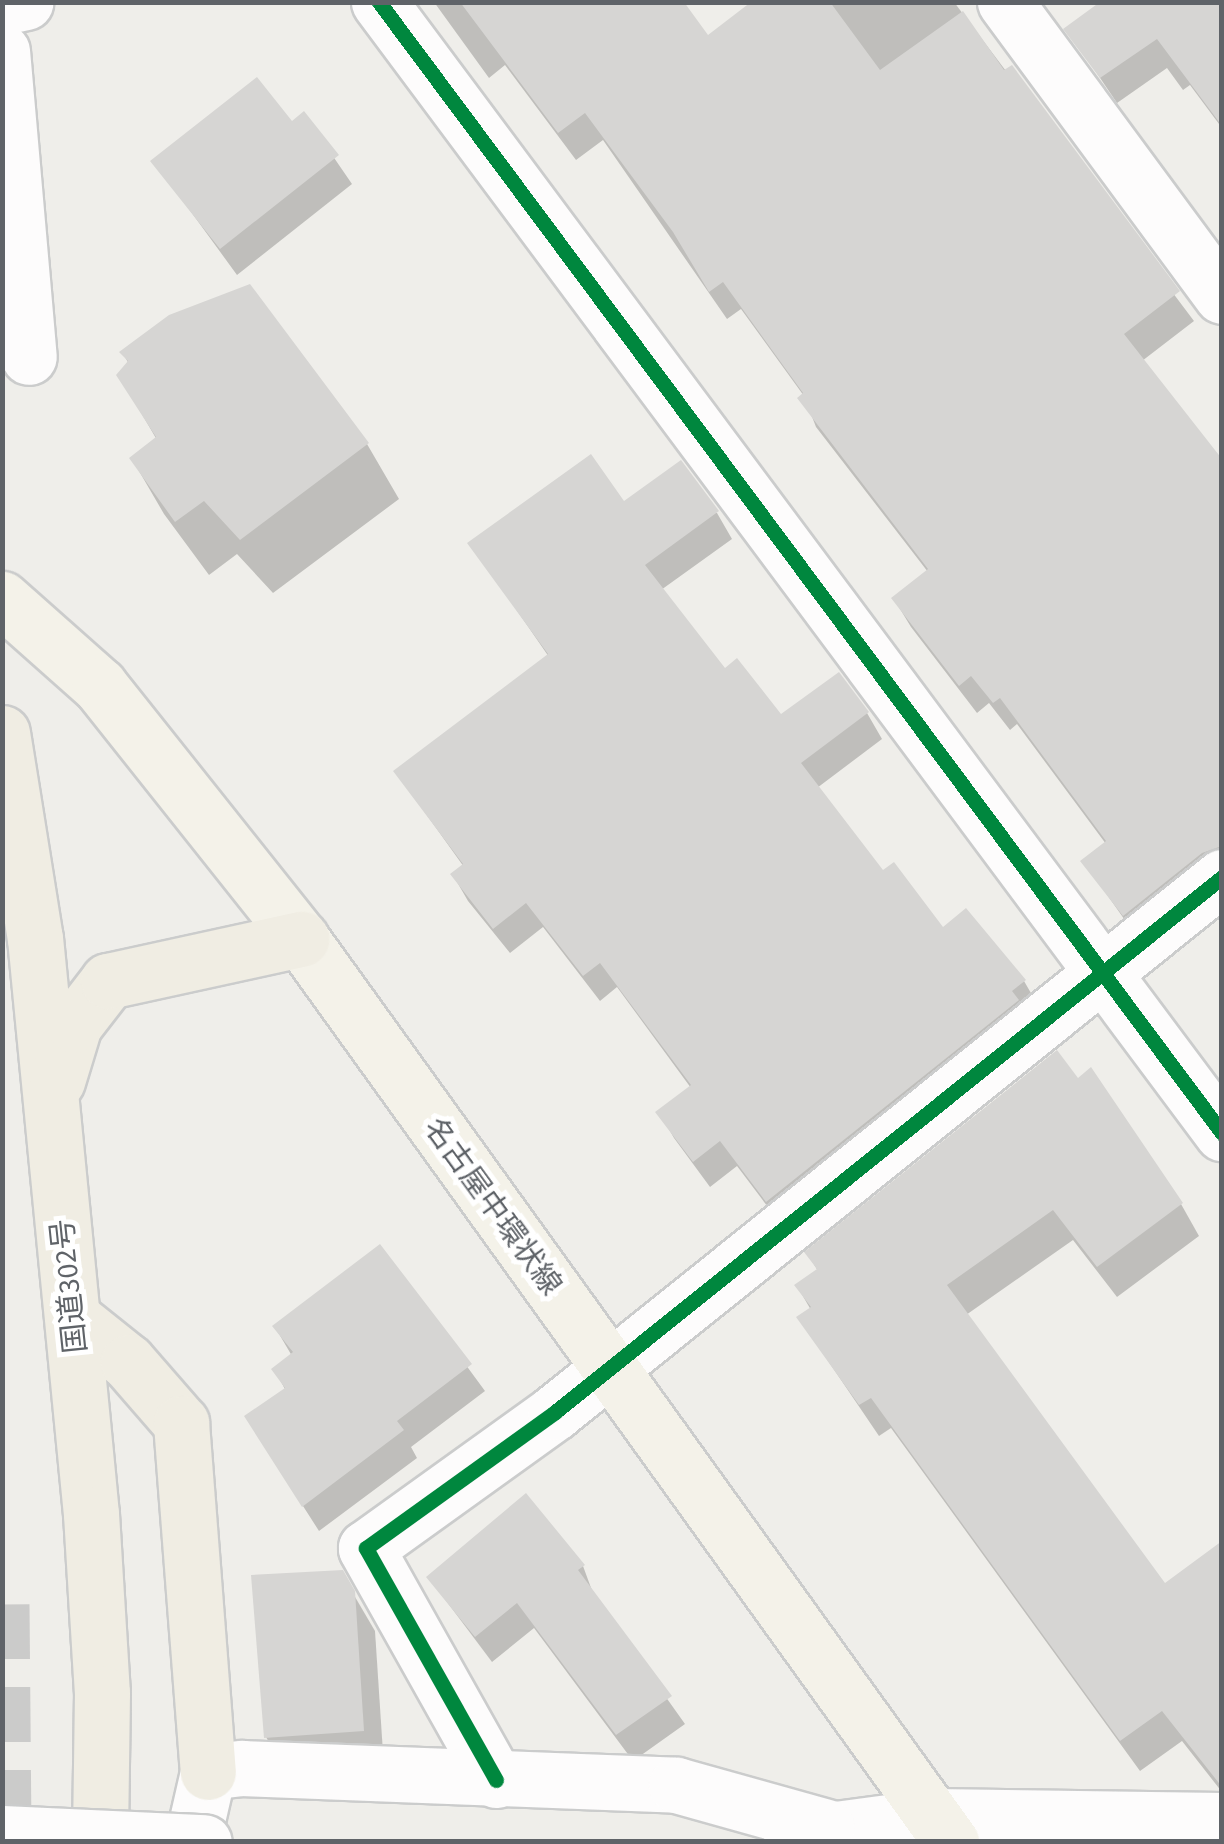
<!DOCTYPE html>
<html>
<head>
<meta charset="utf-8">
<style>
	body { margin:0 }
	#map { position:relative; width:1224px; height:1844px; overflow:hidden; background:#efeeea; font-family:"Source Sans 3","Noto Sans JP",sans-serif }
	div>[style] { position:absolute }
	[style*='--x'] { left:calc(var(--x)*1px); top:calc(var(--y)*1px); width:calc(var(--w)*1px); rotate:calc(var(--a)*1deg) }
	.shadow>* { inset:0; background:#0003 }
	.building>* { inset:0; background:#d6d5d3 }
	.highway-tunnel>* { height:55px; margin-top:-27.5px; transform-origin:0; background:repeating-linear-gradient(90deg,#cbcbca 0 55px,transparent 0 83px) }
	.roads { filter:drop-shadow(2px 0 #cbcccc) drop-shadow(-2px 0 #cbcccc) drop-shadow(0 2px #cbcccc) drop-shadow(0 -2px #cbcccc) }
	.minor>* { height:55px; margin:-27.5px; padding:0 27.5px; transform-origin:27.5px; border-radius:27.5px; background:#fdfcfc }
	.major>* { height:55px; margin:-27.5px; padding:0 27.5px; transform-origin:27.5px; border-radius:27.5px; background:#f4f2e9 }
	.highway>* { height:55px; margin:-27.5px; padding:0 27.5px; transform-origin:27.5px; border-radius:27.5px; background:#f0ede3 }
	.bridges { filter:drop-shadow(2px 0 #cbcccc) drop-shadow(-2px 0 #cbcccc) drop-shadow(0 2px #cbcccc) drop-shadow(0 -2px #cbcccc) }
	.minor-bridge>* { height:55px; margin:-27.5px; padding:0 27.5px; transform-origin:27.5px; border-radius:27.5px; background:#fdfcfc }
	.cycleway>* { height:15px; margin:-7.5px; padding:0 7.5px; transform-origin:7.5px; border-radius:7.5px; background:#00873e }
	span { translate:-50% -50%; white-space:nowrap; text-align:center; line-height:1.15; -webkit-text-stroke:10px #fff; paint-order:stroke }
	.street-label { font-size:30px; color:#5f6368 }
	.frame { position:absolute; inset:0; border:5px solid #5f6368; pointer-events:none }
</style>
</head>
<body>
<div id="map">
	<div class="shadow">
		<i style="clip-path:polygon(434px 2px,681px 2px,707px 38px,755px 2px,954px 2px,1194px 321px,1142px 361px,1222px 463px,1222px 880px,1141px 943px,1084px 862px,1106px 844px,1017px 724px,1010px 730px,989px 703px,977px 713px,911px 627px,894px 599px,928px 572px,816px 427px,804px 396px,741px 309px,727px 319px,603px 140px,576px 160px,505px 65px,489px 78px)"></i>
		<i style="clip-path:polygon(1095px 2px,1222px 2px,1222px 128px,1190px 85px,1183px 90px,1167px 68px,1117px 103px,1067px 29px,1098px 7px)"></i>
		<i style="clip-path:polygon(304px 114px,352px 184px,237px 275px,154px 161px,292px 124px)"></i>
		<i style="clip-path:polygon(249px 287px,367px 444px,399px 499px,273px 593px,237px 554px,209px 575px,164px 514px,132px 459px,157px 440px,119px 375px,129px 364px,122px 352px)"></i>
		<i style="clip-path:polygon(623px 505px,717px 513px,732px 539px,661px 590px,724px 672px,780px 717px,867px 713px,882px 739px,817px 788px,882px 874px,942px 930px,1024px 981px,1039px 1007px,783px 1227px,737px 1166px,710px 1187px,674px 1138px,659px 1112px,691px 1088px,617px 987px,600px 1001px,543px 927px,510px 953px,468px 901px,453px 875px,464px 867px,396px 772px,549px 657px,471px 544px)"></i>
		<i style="clip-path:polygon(1056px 1053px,1181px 1204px,1199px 1236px,1117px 1297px,1073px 1240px,966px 1315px,1164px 1586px,1222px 1542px,1222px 1792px,1182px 1741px,1140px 1771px,891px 1428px,879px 1436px,799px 1318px,811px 1310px,797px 1286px,818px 1271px,807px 1253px)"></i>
		<i style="clip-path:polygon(380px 1248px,485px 1391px,411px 1447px,417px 1458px,319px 1531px,262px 1442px,286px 1391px,274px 1369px,292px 1356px,275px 1327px)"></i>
		<i style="clip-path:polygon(583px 1566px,594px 1596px,685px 1724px,633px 1761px,534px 1628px,492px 1662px,429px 1578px)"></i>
		<i style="clip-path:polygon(341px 1573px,375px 1631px,384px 1768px,287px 1774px,266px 1737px)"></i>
	</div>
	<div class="building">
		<i style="clip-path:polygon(460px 2px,684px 2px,708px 35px,751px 2px,830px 2px,880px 70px,963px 11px,1004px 70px,1012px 65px,1180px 291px,1124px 334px,1222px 459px,1222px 846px,1202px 853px,1123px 916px,1080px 861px,1106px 841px,1000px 698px,993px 703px,971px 676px,959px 686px,891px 598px,928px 569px,797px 398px,803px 393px,759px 332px,723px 282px,709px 292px,673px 232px,585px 113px,558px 133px)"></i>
		<i style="clip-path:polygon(1100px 2px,1222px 2px,1222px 126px,1157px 39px,1100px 78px,1063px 29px)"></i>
		<i style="clip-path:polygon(257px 77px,292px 121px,304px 111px,339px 155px,220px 249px,150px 161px)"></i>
		<i style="clip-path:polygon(250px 284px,369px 443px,240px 540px,204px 501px,175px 522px,129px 458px,156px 437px,116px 375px,128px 361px,119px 352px,169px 315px)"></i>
		<i style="clip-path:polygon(591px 454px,624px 501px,681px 460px,719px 511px,645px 565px,725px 668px,737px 658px,781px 714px,839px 672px,869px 712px,801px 763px,883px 870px,894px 862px,943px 927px,966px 908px,1026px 980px,1012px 991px,1019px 1000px,766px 1202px,720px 1141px,693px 1162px,655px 1112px,691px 1085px,600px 963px,583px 976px,526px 903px,493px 929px,450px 874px,463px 864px,393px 771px,548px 654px,467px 543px)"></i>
		<i style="clip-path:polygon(1057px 1050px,1078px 1078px,1091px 1067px,1183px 1203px,1097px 1267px,1053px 1210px,947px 1285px,1165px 1583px,1222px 1541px,1222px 1787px,1162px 1711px,1120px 1741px,871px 1398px,859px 1405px,796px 1317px,811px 1307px,794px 1285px,817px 1269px,804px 1252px)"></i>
		<i style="clip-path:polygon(380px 1244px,472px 1364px,397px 1421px,404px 1430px,302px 1507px,244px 1416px,285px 1388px,271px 1369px,293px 1352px,272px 1326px)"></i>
		<i style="clip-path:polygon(526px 1493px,585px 1565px,578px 1570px,672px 1696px,616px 1735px,517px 1603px,475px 1637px,426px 1577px)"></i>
		<i style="clip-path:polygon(343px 1570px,355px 1591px,364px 1731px,264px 1738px,251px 1575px)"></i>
	</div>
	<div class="highway-tunnel">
		<i style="--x:2;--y:1604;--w:238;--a:89.5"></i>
	</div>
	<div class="roads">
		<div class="minor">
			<i style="--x:379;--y:2;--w:1411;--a:53.3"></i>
			<i style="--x:1005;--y:2;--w:365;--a:53.6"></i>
			<i style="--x:2;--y:7;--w:24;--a:-12"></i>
			<i style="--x:2;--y:51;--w:307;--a:85"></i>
			<i style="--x:496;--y:1780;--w:266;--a:-119.3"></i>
			<i style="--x:366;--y:1548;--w:233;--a:-35.7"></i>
			<i style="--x:555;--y:1412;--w:855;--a:-38.73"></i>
			<i style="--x:791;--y:1835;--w:143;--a:-7.6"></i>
			<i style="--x:933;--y:1816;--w:289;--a:0.8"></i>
			<i style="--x:192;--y:1842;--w:72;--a:-77.1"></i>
			<i style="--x:208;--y:1772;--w:34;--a:-7"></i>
			<i style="--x:242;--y:1768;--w:434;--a:2.2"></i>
			<i style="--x:676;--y:1785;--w:156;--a:15.6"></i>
		</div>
		<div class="major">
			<i style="--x:2;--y:599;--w:130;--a:41.6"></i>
			<i style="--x:99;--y:685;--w:325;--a:51.5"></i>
			<i style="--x:301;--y:939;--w:1113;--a:54.25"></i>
		</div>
		<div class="highway">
			<i style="--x:2;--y:733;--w:208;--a:80.9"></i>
			<i style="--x:35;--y:938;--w:579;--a:84.45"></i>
			<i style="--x:91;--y:1514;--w:179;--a:86.5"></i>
			<i style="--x:102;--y:1693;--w:149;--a:90.8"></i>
			<i style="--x:57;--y:1081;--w:59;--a:-73.1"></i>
			<i style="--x:74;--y:1025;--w:56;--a:-52.3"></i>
			<i style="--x:108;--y:981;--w:198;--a:-12.3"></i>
			<i style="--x:73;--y:1318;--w:70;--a:38.7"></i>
			<i style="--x:128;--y:1362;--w:81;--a:49"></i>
			<i style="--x:181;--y:1423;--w:350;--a:85.6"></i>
		</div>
	</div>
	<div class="bridges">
		<div class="minor-bridge">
			<i style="--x:2;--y:1833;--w:202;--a:2.6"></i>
		</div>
	</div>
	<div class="cycleway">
		<i style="--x:379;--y:2;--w:1411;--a:53.3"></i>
		<i style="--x:496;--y:1780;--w:266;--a:-119.3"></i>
		<i style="--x:366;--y:1548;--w:233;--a:-35.7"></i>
		<i style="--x:555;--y:1412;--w:855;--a:-38.73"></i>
	</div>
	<div class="street-label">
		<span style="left:492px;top:1207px;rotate:54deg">名古屋中環状線</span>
		<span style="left:70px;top:1286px;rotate:-96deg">国道302号</span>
	</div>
	<div class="frame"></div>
</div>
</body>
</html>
